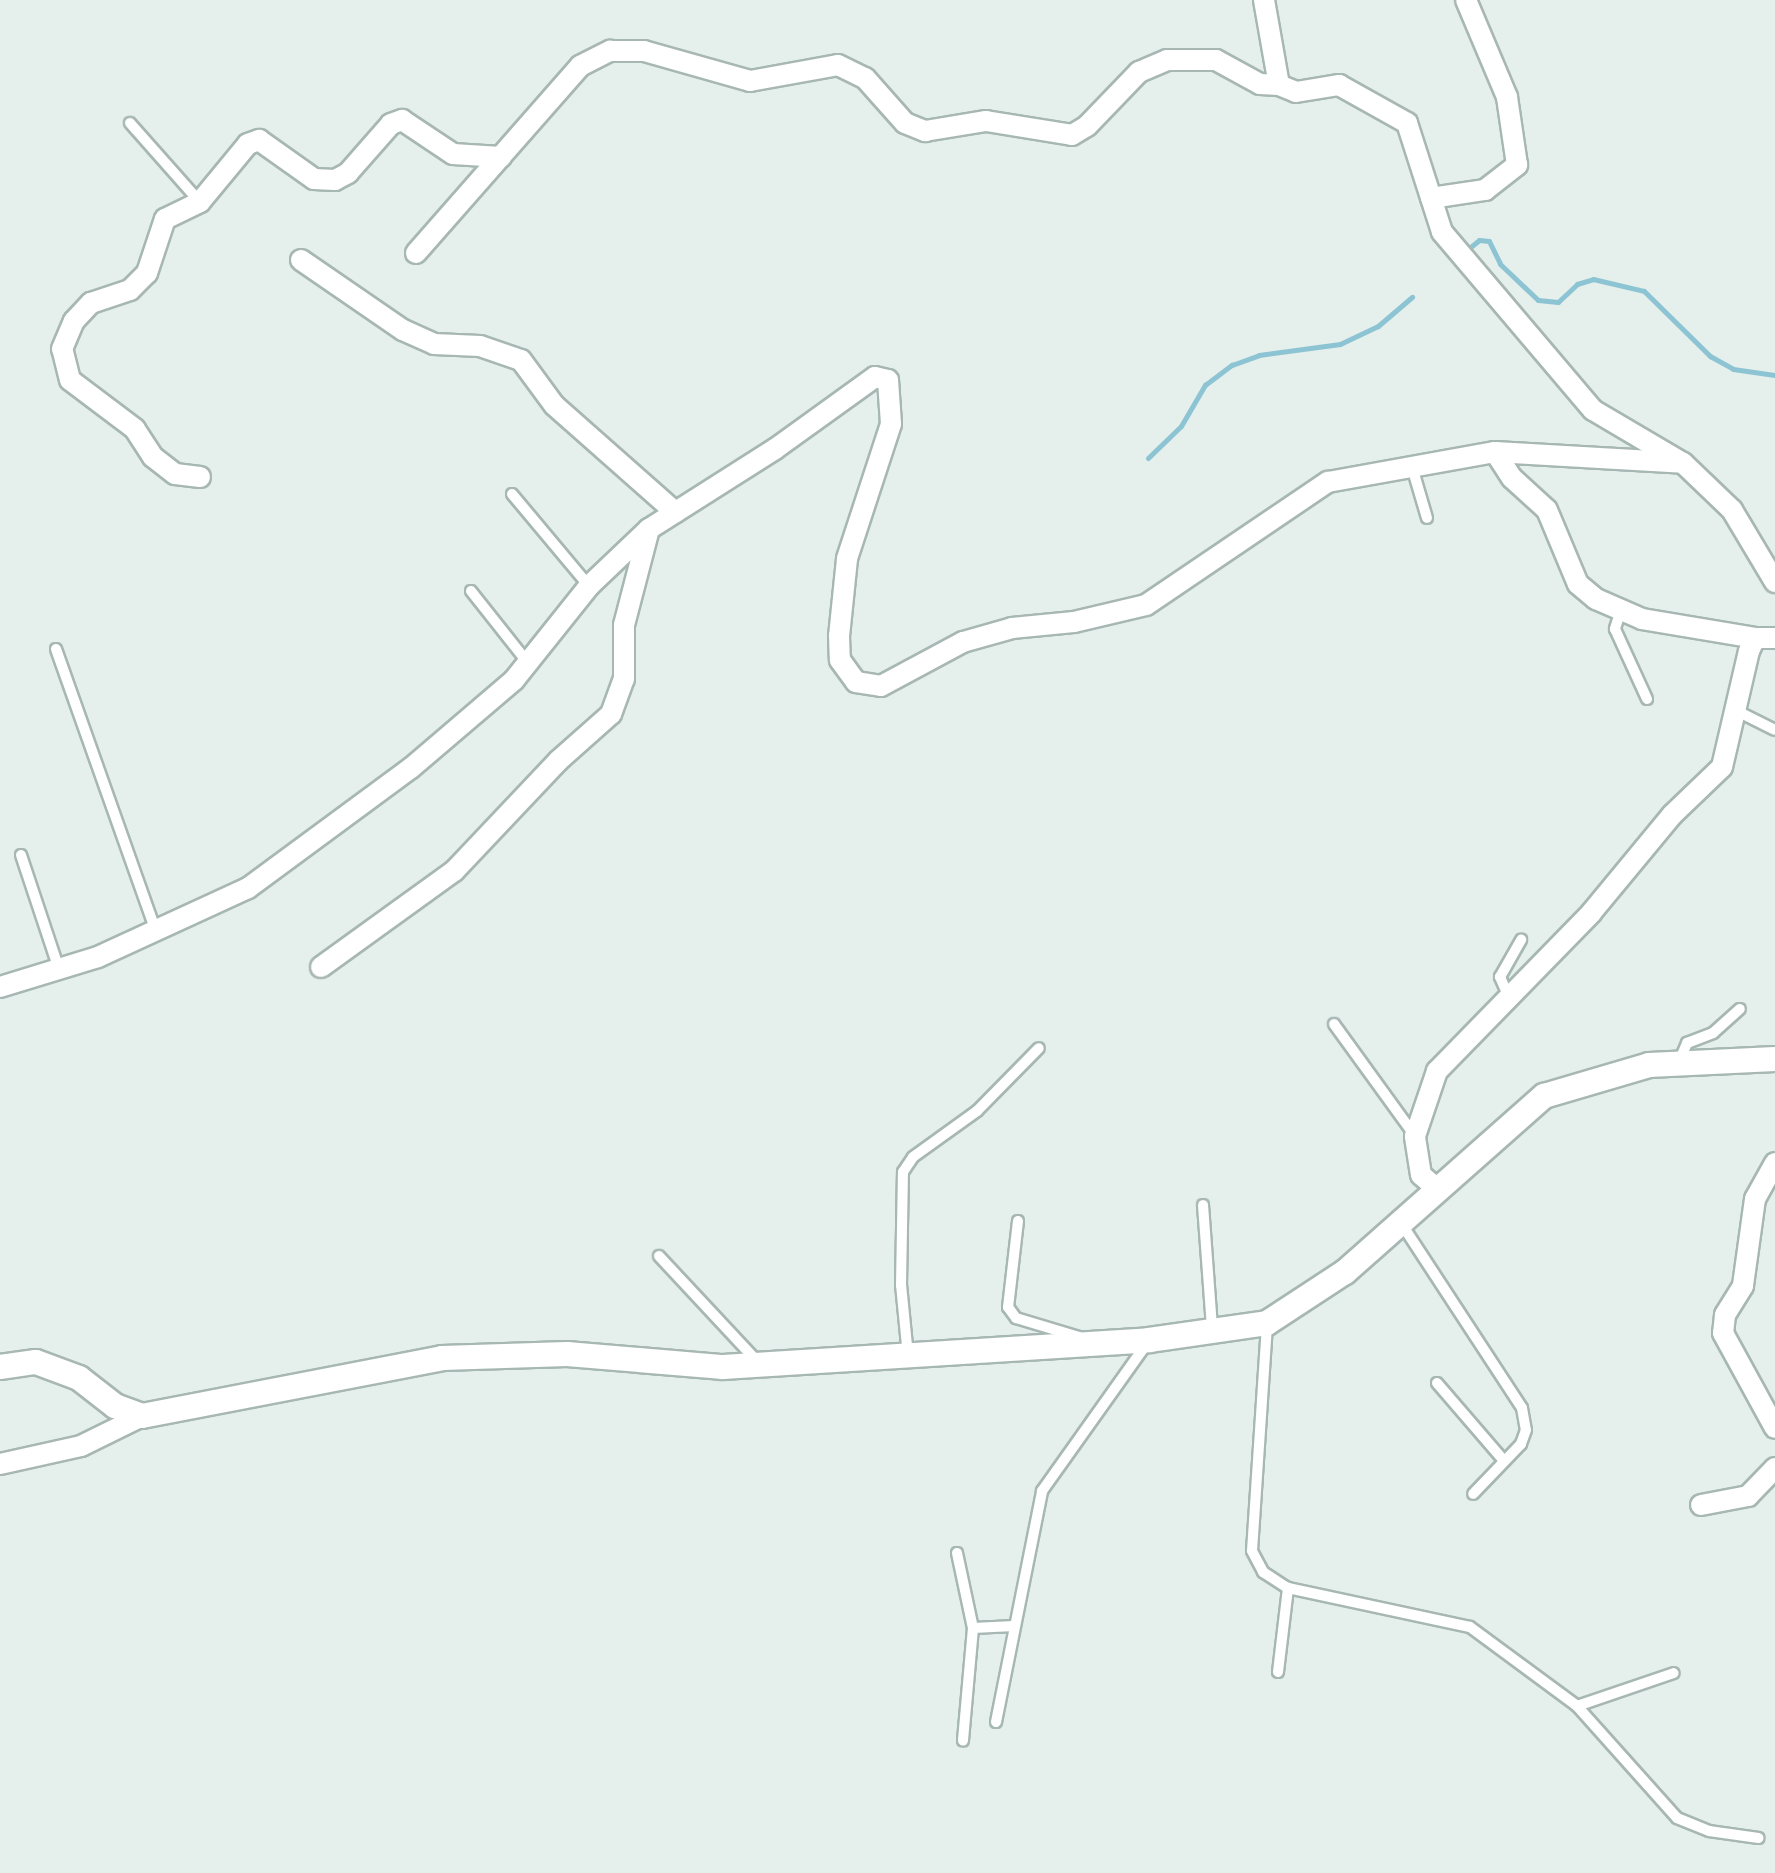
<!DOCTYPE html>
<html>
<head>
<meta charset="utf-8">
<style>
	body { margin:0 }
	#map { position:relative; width:1775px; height:1873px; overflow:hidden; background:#e5efeb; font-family:"Asap Condensed",sans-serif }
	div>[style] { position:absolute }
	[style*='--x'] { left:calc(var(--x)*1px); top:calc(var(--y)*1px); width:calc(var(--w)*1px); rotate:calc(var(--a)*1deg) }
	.stream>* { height:5px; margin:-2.5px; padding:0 2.5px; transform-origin:2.5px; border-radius:2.5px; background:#8dc4d4 }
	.roads { filter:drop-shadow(2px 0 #a7b7b3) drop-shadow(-2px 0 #a7b7b3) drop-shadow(0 2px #a7b7b3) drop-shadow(0 -2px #a7b7b3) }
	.lane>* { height:10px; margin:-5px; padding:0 5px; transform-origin:5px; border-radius:5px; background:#fff }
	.street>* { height:20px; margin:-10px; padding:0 10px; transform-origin:10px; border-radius:10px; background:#fff }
	.secondary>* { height:24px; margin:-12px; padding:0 12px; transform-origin:12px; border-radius:12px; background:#fff }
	span { translate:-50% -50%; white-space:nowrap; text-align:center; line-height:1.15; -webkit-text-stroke:7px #f6fbf9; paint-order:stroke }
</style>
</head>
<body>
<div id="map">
	<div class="stream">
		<i style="--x:1468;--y:249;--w:14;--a:-39"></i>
		<i style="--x:1479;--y:240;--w:10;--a:6"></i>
		<i style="--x:1489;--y:241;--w:25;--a:64"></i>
		<i style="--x:1500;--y:264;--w:52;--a:43.5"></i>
		<i style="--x:1538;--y:300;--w:20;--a:6"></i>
		<i style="--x:1558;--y:302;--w:26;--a:-43"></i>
		<i style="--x:1577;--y:284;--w:17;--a:-17"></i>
		<i style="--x:1593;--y:279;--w:52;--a:13.2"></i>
		<i style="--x:1644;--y:291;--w:93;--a:44.6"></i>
		<i style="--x:1710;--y:356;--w:26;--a:29"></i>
		<i style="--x:1733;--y:369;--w:42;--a:8.1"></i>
		<i style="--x:1148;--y:458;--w:46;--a:-44.1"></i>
		<i style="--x:1181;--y:426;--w:48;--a:-59.7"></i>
		<i style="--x:1205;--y:385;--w:34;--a:-37"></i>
		<i style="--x:1232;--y:365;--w:29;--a:-20"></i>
		<i style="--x:1259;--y:355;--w:82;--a:-7.7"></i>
		<i style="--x:1340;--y:344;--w:42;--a:-25.3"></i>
		<i style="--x:1378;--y:326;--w:45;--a:-40.5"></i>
	</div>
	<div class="roads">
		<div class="lane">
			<i style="--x:130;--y:123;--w:106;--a:48.5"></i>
			<i style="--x:1412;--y:467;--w:53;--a:73.6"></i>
			<i style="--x:512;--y:494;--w:120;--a:50.1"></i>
			<i style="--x:471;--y:591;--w:92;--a:51.6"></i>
			<i style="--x:1621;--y:610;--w:20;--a:108"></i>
			<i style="--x:1615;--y:629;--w:77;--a:65.4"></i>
			<i style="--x:56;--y:649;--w:299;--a:70.5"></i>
			<i style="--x:1737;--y:711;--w:42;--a:26.6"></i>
			<i style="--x:21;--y:855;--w:120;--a:71.6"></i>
			<i style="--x:1508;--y:995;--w:20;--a:-114"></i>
			<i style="--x:1500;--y:977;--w:43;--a:-60.4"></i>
			<i style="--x:1334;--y:1024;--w:138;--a:54.1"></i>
			<i style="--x:1679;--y:1062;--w:21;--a:-67"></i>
			<i style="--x:1687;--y:1043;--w:28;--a:-21"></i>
			<i style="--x:1713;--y:1033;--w:36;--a:-42"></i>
			<i style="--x:1203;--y:1205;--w:124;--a:85.8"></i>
			<i style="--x:1018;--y:1221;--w:87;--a:96.6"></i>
			<i style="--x:1008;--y:1307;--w:14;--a:54"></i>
			<i style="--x:1016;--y:1318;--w:66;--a:16.8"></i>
			<i style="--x:1401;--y:1223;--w:221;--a:56.8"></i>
			<i style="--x:1522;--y:1408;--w:22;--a:80"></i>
			<i style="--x:1526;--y:1430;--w:15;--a:110"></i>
			<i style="--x:1521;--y:1444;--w:69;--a:133.8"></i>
			<i style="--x:659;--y:1256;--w:144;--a:47"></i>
			<i style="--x:1267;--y:1325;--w:226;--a:93.8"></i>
			<i style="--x:1252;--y:1551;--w:24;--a:62"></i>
			<i style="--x:1263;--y:1572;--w:30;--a:33"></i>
			<i style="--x:1288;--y:1588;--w:186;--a:12.1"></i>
			<i style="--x:1470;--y:1627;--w:133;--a:36.4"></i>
			<i style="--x:1577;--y:1706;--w:150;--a:48.2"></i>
			<i style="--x:1677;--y:1818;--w:35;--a:22"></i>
			<i style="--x:1709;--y:1831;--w:50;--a:8"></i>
			<i style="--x:908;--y:1356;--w:71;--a:-95.6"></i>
			<i style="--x:901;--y:1285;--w:113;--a:-89"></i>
			<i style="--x:903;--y:1172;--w:18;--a:-56"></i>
			<i style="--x:913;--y:1157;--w:79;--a:-35.7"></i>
			<i style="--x:977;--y:1111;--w:88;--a:-45.5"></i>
			<i style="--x:1437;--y:1383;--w:103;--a:49.3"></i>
			<i style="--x:957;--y:1553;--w:77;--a:78"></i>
			<i style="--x:973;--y:1628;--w:113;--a:95.1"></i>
			<i style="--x:973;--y:1628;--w:41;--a:-2.8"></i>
			<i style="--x:1278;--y:1672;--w:85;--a:-83.2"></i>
			<i style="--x:1577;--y:1706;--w:102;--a:-18.8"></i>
			<i style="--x:996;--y:1722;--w:236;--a:-78.7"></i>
			<i style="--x:1042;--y:1491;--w:183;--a:-54.6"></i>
		</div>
		<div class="street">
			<i style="--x:1264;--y:0;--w:86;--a:80"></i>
			<i style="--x:1279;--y:85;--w:18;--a:22"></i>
			<i style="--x:1296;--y:92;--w:44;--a:-9.2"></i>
			<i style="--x:1339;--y:85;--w:78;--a:29.2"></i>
			<i style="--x:1407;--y:123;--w:114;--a:72.2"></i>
			<i style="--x:1442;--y:232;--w:233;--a:49.7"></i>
			<i style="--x:1593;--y:410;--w:104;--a:30.5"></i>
			<i style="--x:1683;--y:463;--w:68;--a:43.8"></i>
			<i style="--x:1732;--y:510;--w:84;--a:59.2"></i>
			<i style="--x:1431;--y:198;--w:55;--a:-8.4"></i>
			<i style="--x:1485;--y:190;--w:41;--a:-38"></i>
			<i style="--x:1517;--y:165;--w:69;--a:-98.4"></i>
			<i style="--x:1507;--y:97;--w:105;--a:-112.9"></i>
			<i style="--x:416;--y:253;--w:249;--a:-48.7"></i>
			<i style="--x:580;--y:66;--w:34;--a:-27"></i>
			<i style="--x:610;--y:51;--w:34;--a:0"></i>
			<i style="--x:644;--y:51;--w:110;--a:15.8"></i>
			<i style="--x:750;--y:81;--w:89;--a:-10.3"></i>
			<i style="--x:838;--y:65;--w:30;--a:26"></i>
			<i style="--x:865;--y:78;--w:60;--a:48.4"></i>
			<i style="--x:905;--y:123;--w:22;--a:22"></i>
			<i style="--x:925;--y:131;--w:62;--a:-9.3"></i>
			<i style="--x:986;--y:121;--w:87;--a:9.2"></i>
			<i style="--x:1072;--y:135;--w:17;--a:-31"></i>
			<i style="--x:1087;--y:126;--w:75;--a:-46.1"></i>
			<i style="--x:1139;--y:72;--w:30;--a:-23"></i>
			<i style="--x:1167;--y:60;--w:49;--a:0"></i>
			<i style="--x:1216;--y:60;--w:50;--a:28.6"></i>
			<i style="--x:1260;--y:84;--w:19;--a:3"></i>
			<i style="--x:301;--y:260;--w:124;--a:34.5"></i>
			<i style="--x:403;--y:330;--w:34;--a:24"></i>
			<i style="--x:434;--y:344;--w:46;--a:2.5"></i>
			<i style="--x:480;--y:346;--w:43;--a:18.9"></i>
			<i style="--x:521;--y:360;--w:56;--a:53.7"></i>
			<i style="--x:554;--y:405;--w:162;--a:41.5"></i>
			<i style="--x:1495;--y:452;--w:31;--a:57"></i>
			<i style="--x:1512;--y:478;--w:47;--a:42.4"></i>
			<i style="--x:1547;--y:510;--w:80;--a:67.3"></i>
			<i style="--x:1578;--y:584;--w:23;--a:40"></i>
			<i style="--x:1596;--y:599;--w:50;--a:23.5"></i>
			<i style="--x:1642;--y:619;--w:115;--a:9.5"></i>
			<i style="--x:200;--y:477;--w:25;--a:-173"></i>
			<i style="--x:175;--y:474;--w:28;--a:-142"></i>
			<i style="--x:153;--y:457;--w:33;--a:-123"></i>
			<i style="--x:135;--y:429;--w:81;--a:-143"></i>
			<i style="--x:70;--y:380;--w:32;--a:-104"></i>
			<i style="--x:62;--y:349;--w:30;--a:-67"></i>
			<i style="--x:74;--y:321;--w:25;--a:-47"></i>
			<i style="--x:91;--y:303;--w:41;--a:-18.4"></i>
			<i style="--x:130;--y:290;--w:24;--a:-45"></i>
			<i style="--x:147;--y:273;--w:57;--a:-71.6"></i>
			<i style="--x:165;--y:219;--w:39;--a:-26"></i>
			<i style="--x:200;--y:202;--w:75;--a:-50.4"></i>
			<i style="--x:248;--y:144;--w:12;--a:-20"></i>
			<i style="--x:259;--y:140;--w:67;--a:35.3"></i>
			<i style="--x:314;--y:179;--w:21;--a:3"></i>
			<i style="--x:335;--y:180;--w:15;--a:-28"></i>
			<i style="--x:348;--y:173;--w:65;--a:-48.7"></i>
			<i style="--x:391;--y:124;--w:12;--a:-20"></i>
			<i style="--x:402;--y:120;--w:61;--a:33.7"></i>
			<i style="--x:453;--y:154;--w:48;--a:3.6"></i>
			<i style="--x:321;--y:967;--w:164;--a:-35.8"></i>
			<i style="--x:454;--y:871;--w:151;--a:-46.6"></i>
			<i style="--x:558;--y:761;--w:71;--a:-41.6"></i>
			<i style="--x:611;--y:714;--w:37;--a:-70"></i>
			<i style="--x:624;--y:679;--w:54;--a:-90"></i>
			<i style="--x:624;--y:625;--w:99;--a:-75.4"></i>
			<i style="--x:0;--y:987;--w:102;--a:-17"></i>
			<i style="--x:98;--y:957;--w:165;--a:-24.7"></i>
			<i style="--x:248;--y:888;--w:202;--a:-36.4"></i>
			<i style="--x:411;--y:768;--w:135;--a:-40.5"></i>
			<i style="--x:514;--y:680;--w:120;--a:-51.4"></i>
			<i style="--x:589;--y:586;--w:83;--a:-43.5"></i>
			<i style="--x:649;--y:529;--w:149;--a:-32.4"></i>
			<i style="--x:775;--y:449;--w:123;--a:-35.8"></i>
			<i style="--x:875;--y:377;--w:13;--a:13"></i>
			<i style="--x:888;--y:380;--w:44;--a:86.1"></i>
			<i style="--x:891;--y:424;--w:142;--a:108.1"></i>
			<i style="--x:847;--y:559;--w:77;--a:95.9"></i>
			<i style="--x:839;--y:636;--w:24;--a:88"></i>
			<i style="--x:840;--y:660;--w:27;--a:54"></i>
			<i style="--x:856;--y:682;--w:25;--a:9"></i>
			<i style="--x:881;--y:686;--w:93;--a:-28.2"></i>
			<i style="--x:963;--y:642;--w:51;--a:-15.9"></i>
			<i style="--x:1012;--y:628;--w:62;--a:-5.5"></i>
			<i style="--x:1074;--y:622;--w:74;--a:-13.3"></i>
			<i style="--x:1146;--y:605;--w:220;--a:-34.1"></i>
			<i style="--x:1328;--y:482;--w:170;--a:-10.2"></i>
			<i style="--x:1495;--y:452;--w:188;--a:3.3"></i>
			<i style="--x:1775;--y:1163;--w:41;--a:119.1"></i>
			<i style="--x:1755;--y:1199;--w:88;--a:97.9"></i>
			<i style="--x:1743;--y:1286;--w:34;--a:122"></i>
			<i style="--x:1725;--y:1315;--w:18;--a:96"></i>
			<i style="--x:1723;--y:1333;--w:108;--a:61.3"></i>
			<i style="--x:1435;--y:1187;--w:18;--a:-139"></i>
			<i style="--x:1421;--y:1175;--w:39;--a:-99"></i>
			<i style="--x:1415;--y:1136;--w:69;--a:-71.3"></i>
			<i style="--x:1437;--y:1071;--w:221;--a:-45.7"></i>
			<i style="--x:1591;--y:913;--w:127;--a:-50.4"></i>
			<i style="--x:1672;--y:815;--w:69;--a:-43.8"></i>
			<i style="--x:1722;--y:767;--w:119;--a:-76.9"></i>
			<i style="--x:1749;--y:651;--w:14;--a:-65"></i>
			<i style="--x:1755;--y:638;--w:20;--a:0"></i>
			<i style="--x:0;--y:1464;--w:83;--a:-12.5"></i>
			<i style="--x:81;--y:1446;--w:68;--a:-26.2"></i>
			<i style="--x:1701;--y:1505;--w:48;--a:-10.8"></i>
			<i style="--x:1748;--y:1496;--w:39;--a:-46"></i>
		</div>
		<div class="secondary">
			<i style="--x:0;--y:1367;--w:36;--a:-8"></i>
			<i style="--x:36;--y:1362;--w:46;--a:20.4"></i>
			<i style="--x:79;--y:1378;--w:46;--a:37.9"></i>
			<i style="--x:115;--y:1406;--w:29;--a:20"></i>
			<i style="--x:142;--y:1416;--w:306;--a:-10.9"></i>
			<i style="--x:442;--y:1358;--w:125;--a:-1.8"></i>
			<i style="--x:567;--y:1354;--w:157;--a:4.8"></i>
			<i style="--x:723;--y:1367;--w:427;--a:-3.6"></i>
			<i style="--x:1149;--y:1340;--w:119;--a:-8.2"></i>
			<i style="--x:1267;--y:1323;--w:93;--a:-33.2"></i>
			<i style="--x:1345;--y:1272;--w:266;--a:-41.5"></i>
			<i style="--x:1544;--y:1096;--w:109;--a:-16.4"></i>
			<i style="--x:1649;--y:1065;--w:126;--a:-2.7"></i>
		</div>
	</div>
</div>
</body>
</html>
